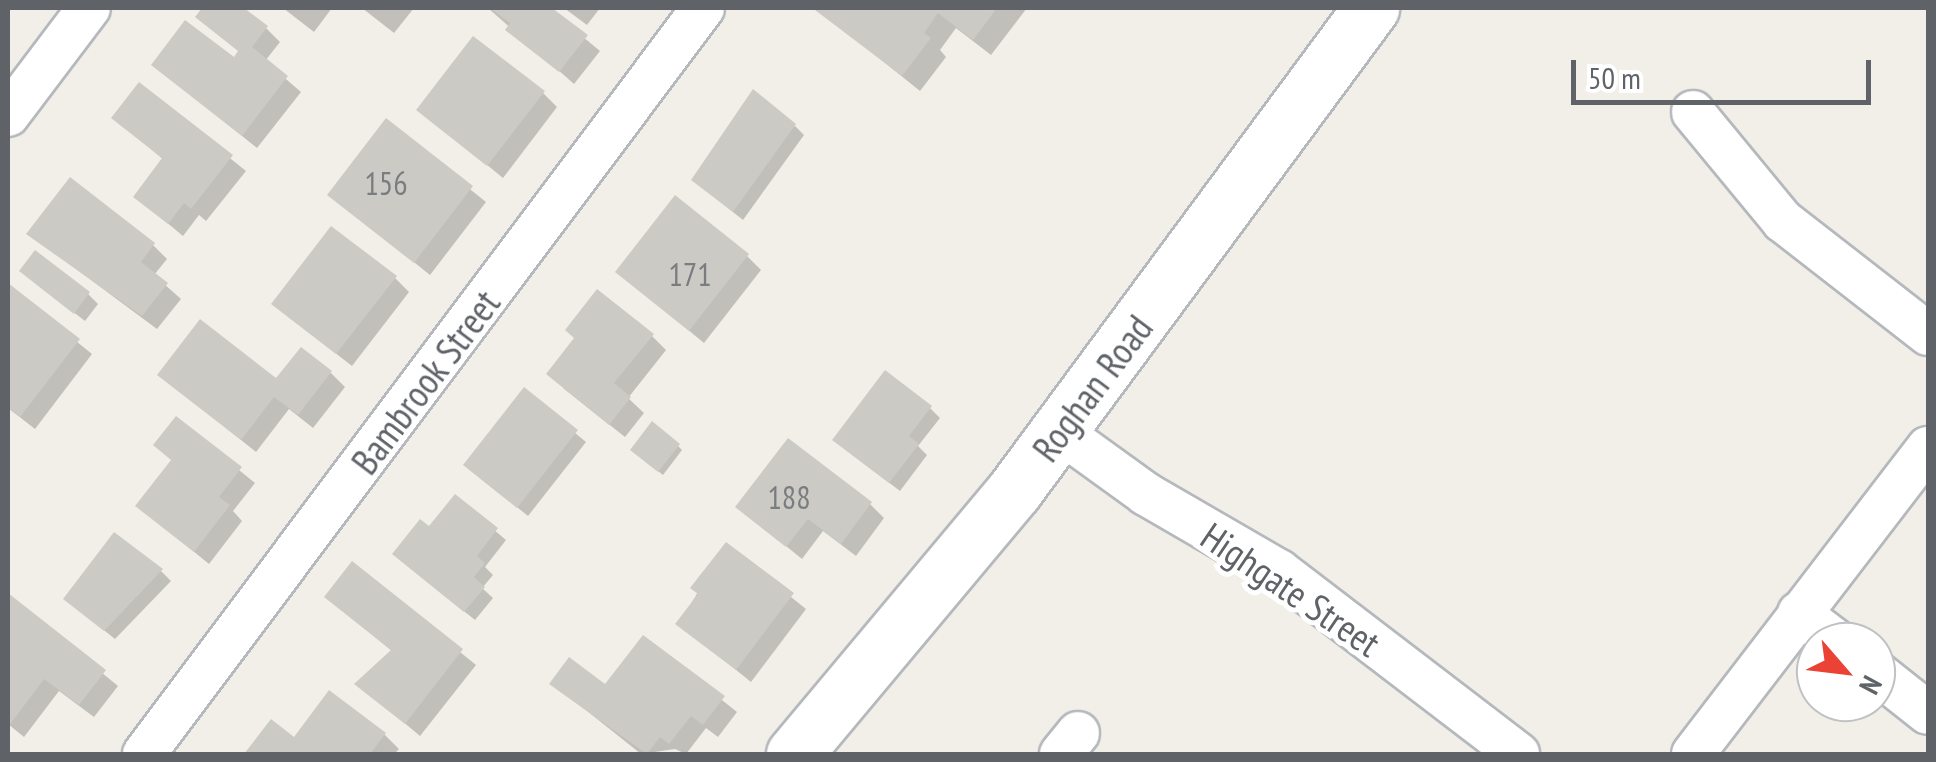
<!DOCTYPE html>
<html>
<head>
<meta charset="utf-8">
<style>
	body { margin:0 }
	#map { position:relative; width:1936px; height:762px; overflow:hidden; background:#f1efe8; font-family:"PT Sans Narrow",sans-serif }
	div>[style] { position:absolute }
	[style*='--x'] { left:calc(var(--x)*1px); top:calc(var(--y)*1px); width:calc(var(--w)*1px); rotate:calc(var(--a)*1deg) }
	.shadow>* { inset:0; background:#0003 }
	.building>* { inset:0; background:#cccac5 }
	.roads { filter:drop-shadow(2px 0 #b5b8bc) drop-shadow(-2px 0 #b5b8bc) drop-shadow(0 2px #b5b8bc) drop-shadow(0 -2px #b5b8bc) }
	.street>* { height:42px; margin:-21px; padding:0 21px; transform-origin:21px; border-radius:21px; background:#fff }
	.secondary>* { height:55px; margin:-27.5px; padding:0 27.5px; transform-origin:27.5px; border-radius:27.5px; background:#fff }
	span { translate:-50% -50%; white-space:nowrap; text-align:center; line-height:1.15; -webkit-text-stroke:10px #fff; paint-order:stroke }
	.number-label { font-size:32px; color:#7a7d7f }
	.number-label span { -webkit-text-stroke-width:0 }
	.street-label { font-size:38px; color:#5f6368 }
	.frame { position:absolute; inset:0; border:10px solid #5f6368; pointer-events:none }
	.north { position:absolute; left:1796px; top:622px; width:100px; height:100px; box-sizing:border-box; background:#fff; border:2px solid #bfc1c3; border-radius:50%; rotate:118deg; font-size:28px; font-weight:700; line-height:40px; text-align:center; color:#5f6368 }
	.north::after { content:''; display:block; margin:auto; width:35px; height:45px; background:#ea4335; clip-path:polygon(50% 0,100% 100%,50% 72%,0 100%) }
	.scale { position:absolute; left:1571px; top:60px; width:300px; height:45px; box-sizing:border-box; border:5px solid #5f6368; border-top:0; padding-left:12px; font-size:30px; line-height:35px; white-space:nowrap; color:#5f6368; -webkit-text-stroke:8px #fff; paint-order:stroke }
</style>
</head>
<body>
<div id="map">
	<div class="shadow">
		<i style="clip-path:polygon(205px 8px,240px 8px,266px 28px,280px 42px,265px 61px,301px 92px,257px 148px,154px 65px,234px 60px,240px 52px,198px 16px)"></i>
		<i style="clip-path:polygon(283px 8px,332px 8px,314px 32px)"></i>
		<i style="clip-path:polygon(362px 8px,414px 8px,394px 33px)"></i>
		<i style="clip-path:polygon(488px 8px,548px 8px,600px 51px,574px 84px)"></i>
		<i style="clip-path:polygon(564px 8px,600px 8px,587px 25px)"></i>
		<i style="clip-path:polygon(1027px 8px,991px 55px,956px 28px,940px 50px,946px 57px,920px 91px,818px 9px)"></i>
		<i style="clip-path:polygon(140px 86px,246px 171px,206px 221px,199px 215px,183px 236px,136px 197px,164px 160px,114px 118px)"></i>
		<i style="clip-path:polygon(543px 93px,557px 107px,503px 178px,420px 110px)"></i>
		<i style="clip-path:polygon(386px 122px,486px 202px,430px 275px,330px 195px)"></i>
		<i style="clip-path:polygon(795px 126px,804px 135px,743px 220px,704px 189px)"></i>
		<i style="clip-path:polygon(29px 234px,153px 245px,167px 259px,154px 275px,181px 299px,157px 329px)"></i>
		<i style="clip-path:polygon(747px 256px,761px 270px,704px 343px,618px 272px)"></i>
		<i style="clip-path:polygon(395px 278px,409px 292px,352px 366px,289px 317px)"></i>
		<i style="clip-path:polygon(32px 280px,88px 294px,98px 304px,85px 321px)"></i>
		<i style="clip-path:polygon(8px 286px,92px 354px,35px 429px,8px 408px)"></i>
		<i style="clip-path:polygon(652px 336px,666px 350px,628px 398px,644px 413px,625px 437px,563px 388px)"></i>
		<i style="clip-path:polygon(331px 373px,345px 387px,313px 428px,289px 409px,256px 452px,160px 375px,277px 382px)"></i>
		<i style="clip-path:polygon(524px 391px,586px 442px,528px 516px,476px 474px)"></i>
		<i style="clip-path:polygon(930px 408px,940px 418px,918px 446px,927px 455px,900px 491px,845px 449px)"></i>
		<i style="clip-path:polygon(176px 419px,255px 483px,233px 511px,242px 521px,209px 564px,138px 506px,173px 461px)"></i>
		<i style="clip-path:polygon(678px 446px,682px 450px,663px 475px,637px 454px)"></i>
		<i style="clip-path:polygon(455px 497px,506px 540px,485px 567px,493px 575px,482px 588px,493px 598px,475px 620px,405px 564px)"></i>
		<i style="clip-path:polygon(870px 504px,884px 518px,856px 556px,823px 531px,802px 559px,738px 507px)"></i>
		<i style="clip-path:polygon(726px 545px,806px 609px,751px 682px,679px 624px)"></i>
		<i style="clip-path:polygon(353px 565px,476px 665px,420px 736px,358px 684px,393px 652px,327px 597px)"></i>
		<i style="clip-path:polygon(161px 571px,171px 581px,115px 639px,76px 608px)"></i>
		<i style="clip-path:polygon(8px 596px,118px 686px,94px 717px,59px 691px,24px 737px,8px 724px)"></i>
		<i style="clip-path:polygon(644px 638px,737px 712px,718px 737px,706px 728px,686px 754px,675px 749px,641px 754px,552px 683px,606px 688px)"></i>
		<i style="clip-path:polygon(330px 694px,385px 735px,399px 749px,394px 754px,248px 753px,294px 741px)"></i>
	</div>
	<div class="building">
		<i style="clip-path:polygon(202px 8px,244px 8px,268px 26px,252px 47px,288px 76px,242px 136px,151px 65px,185px 20px,234px 57px,238px 51px,195px 17px)"></i>
		<i style="clip-path:polygon(490px 8px,552px 8px,588px 35px,559px 72px,505px 30px,510px 23px)"></i>
		<i style="clip-path:polygon(997px 8px,973px 40px,938px 13px,924px 33px,931px 38px,902px 76px,815px 10px)"></i>
		<i style="clip-path:polygon(473px 36px,545px 91px,487px 166px,416px 110px)"></i>
		<i style="clip-path:polygon(139px 82px,233px 155px,191px 209px,184px 203px,168px 224px,133px 197px,162px 158px,111px 118px)"></i>
		<i style="clip-path:polygon(753px 89px,796px 124px,733px 212px,691px 180px)"></i>
		<i style="clip-path:polygon(386px 118px,473px 186px,414px 263px,327px 195px)"></i>
		<i style="clip-path:polygon(70px 177px,155px 243px,141px 262px,168px 283px,142px 316px,26px 234px)"></i>
		<i style="clip-path:polygon(675px 195px,749px 254px,689px 331px,615px 272px)"></i>
		<i style="clip-path:polygon(331px 226px,397px 276px,336px 354px,271px 304px)"></i>
		<i style="clip-path:polygon(35px 250px,90px 292px,74px 314px,19px 271px)"></i>
		<i style="clip-path:polygon(8px 283px,80px 339px,20px 417px,8px 408px)"></i>
		<i style="clip-path:polygon(597px 289px,654px 334px,614px 383px,631px 397px,609px 425px,546px 374px,574px 338px,565px 330px)"></i>
		<i style="clip-path:polygon(200px 319px,276px 378px,301px 347px,332px 371px,298px 415px,274px 397px,241px 440px,157px 375px)"></i>
		<i style="clip-path:polygon(885px 370px,932px 406px,909px 436px,919px 444px,889px 483px,832px 440px)"></i>
		<i style="clip-path:polygon(524px 387px,578px 430px,517px 508px,463px 465px)"></i>
		<i style="clip-path:polygon(176px 416px,242px 467px,219px 497px,230px 505px,194px 552px,135px 506px,171px 460px,153px 445px)"></i>
		<i style="clip-path:polygon(652px 421px,680px 444px,658px 472px,630px 450px)"></i>
		<i style="clip-path:polygon(788px 438px,872px 502px,841px 544px,808px 519px,786px 547px,735px 507px)"></i>
		<i style="clip-path:polygon(455px 494px,498px 528px,477px 556px,485px 563px,474px 577px,485px 587px,464px 612px,392px 554px,420px 519px,429px 526px)"></i>
		<i style="clip-path:polygon(114px 532px,163px 569px,104px 631px,63px 599px)"></i>
		<i style="clip-path:polygon(726px 542px,794px 593px,736px 670px,675px 624px,698px 594px,690px 588px)"></i>
		<i style="clip-path:polygon(352px 561px,463px 649px,405px 724px,354px 684px,391px 650px,324px 597px)"></i>
		<i style="clip-path:polygon(8px 593px,106px 670px,79px 705px,44px 679px,8px 727px)"></i>
		<i style="clip-path:polygon(643px 635px,725px 696px,703px 725px,691px 716px,669px 744px,660px 737px,647px 754px,549px 684px,569px 657px,605px 684px)"></i>
		<i style="clip-path:polygon(329px 690px,386px 733px,370px 754px,244px 754px,271px 719px,294px 737px)"></i>
	</div>
	<div class="roads">
		<div class="street">
			<i style="--x:1693;--y:112;--w:141;--a:50.5"></i>
			<i style="--x:1783;--y:221;--w:184;--a:37.9"></i>
			<i style="--x:8;--y:115;--w:134;--a:-52.9"></i>
			<i style="--x:1059;--y:431;--w:107;--a:35.9"></i>
			<i style="--x:1146;--y:494;--w:154;--a:30.1"></i>
			<i style="--x:1279;--y:571;--w:301;--a:37.4"></i>
			<i style="--x:1799;--y:613;--w:48;--a:37.3"></i>
			<i style="--x:1876;--y:672;--w:66;--a:38.3"></i>
			<i style="--x:144;--y:754;--w:932;--a:-53.15"></i>
			<i style="--x:1061;--y:754;--w:27;--a:-51"></i>
			<i style="--x:1693;--y:754;--w:386;--a:-52.5"></i>
		</div>
		<div class="secondary">
			<i style="--x:794;--y:754;--w:343;--a:-50.1"></i>
			<i style="--x:1014;--y:491;--w:601;--a:-53.53"></i>
		</div>
	</div>
	<div class="number-label">
		<span style="left:386px;top:183px">156</span>
		<span style="left:690px;top:274px">171</span>
		<span style="left:789px;top:497px">188</span>
	</div>
	<div class="street-label">
		<span style="left:425px;top:382px;rotate:-53deg">Bambrook Street</span>
		<span style="left:1092px;top:388px;rotate:-53deg">Roghan Road</span>
		<span style="left:1291px;top:589px;rotate:34deg">Highgate Street</span>
	</div>
	<div class="frame"></div>
	<div class="north">N</div>
	<div class="scale">50 m</div>
</div>
</body>
</html>
